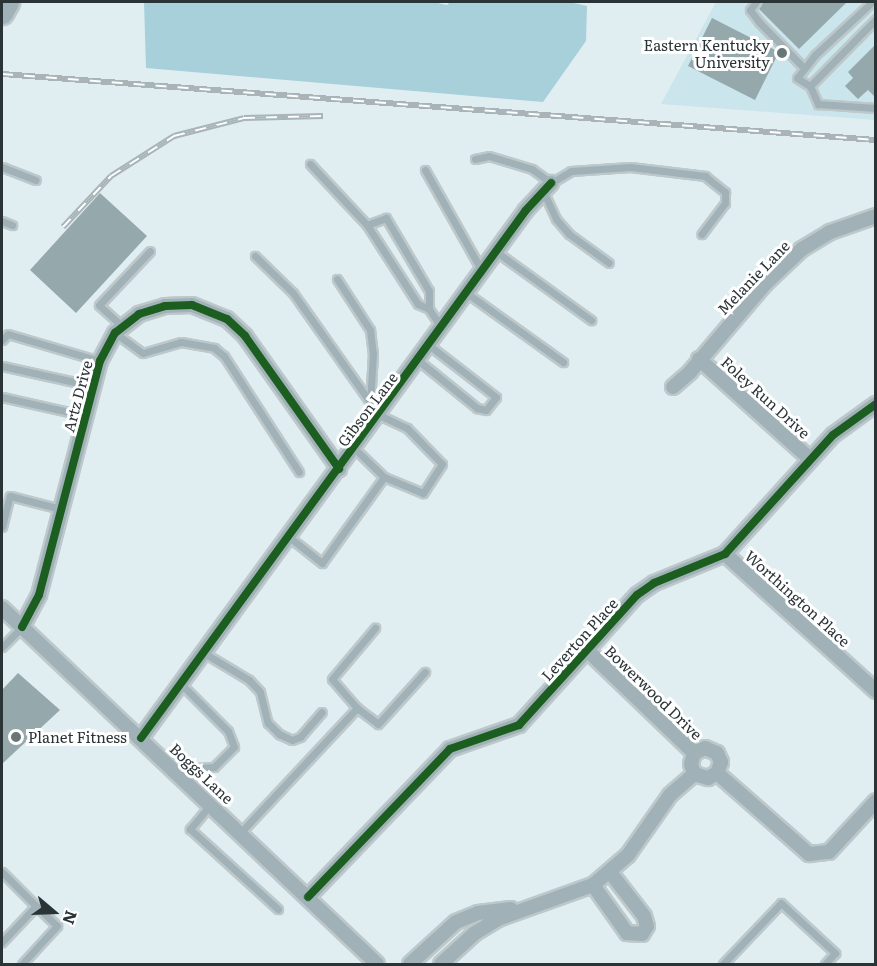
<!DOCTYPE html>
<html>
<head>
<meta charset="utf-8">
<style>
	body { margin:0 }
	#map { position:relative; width:877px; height:966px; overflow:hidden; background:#e0eef2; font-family:Literata,serif }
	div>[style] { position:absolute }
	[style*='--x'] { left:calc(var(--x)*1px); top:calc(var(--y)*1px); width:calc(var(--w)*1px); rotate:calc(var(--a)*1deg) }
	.built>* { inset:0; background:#cbe5ec }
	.forest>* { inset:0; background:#a7d0db }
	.building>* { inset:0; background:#95a8ac }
	.roads { filter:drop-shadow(2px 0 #bdc8cb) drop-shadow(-2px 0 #bdc8cb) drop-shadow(0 2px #bdc8cb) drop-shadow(0 -2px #bdc8cb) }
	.service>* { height:7px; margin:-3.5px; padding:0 3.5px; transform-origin:3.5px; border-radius:3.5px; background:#a0b2b7 }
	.minor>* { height:14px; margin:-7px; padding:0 7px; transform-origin:7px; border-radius:7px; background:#a0b2b7 }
	.primary>* { height:21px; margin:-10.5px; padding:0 10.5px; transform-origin:10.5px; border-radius:10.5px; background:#9fb2b8 }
	.rail>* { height:6px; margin-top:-3px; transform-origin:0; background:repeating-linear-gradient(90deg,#fff 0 11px,#a8b4b8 0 22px); box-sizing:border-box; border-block:2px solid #a8b4b8 }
	.cycleway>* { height:8px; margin:-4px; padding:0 4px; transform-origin:4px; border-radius:4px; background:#1b5e20 }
	.dots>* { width:16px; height:16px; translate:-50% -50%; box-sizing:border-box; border:3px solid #fff; border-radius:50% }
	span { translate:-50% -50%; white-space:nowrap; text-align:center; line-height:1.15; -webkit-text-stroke:6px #fff; paint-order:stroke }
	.poi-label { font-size:15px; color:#2a3437 }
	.right { translate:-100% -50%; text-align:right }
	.left { translate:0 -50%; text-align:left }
	.street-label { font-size:15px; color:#2a3437 }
	.frame { position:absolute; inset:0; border:3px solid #2a3437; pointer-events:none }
	.north { position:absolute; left:24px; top:882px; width:60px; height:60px; -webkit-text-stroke:4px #fff; paint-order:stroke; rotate:109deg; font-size:16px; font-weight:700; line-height:24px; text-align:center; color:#2a3437 }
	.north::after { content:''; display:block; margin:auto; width:21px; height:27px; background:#2a3437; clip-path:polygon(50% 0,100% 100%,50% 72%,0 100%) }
</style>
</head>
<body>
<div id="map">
	<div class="built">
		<i style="clip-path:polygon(716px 2px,875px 2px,875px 120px,661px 104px)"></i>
	</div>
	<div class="forest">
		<i style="clip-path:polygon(144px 2px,433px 2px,447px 5px,450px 2px,569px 2px,587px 6px,586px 41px,543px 102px,146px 68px)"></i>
	</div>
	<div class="building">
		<i style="clip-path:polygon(764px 2px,847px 2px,799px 49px,758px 8px)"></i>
		<i style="clip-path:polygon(712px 18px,779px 52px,755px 100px,688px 66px)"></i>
		<i style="clip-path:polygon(876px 44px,876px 98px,868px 90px,858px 99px,845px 86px,853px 78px,848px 72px)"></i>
		<i style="clip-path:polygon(100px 193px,147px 236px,76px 313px,30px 270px)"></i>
		<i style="clip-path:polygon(18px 673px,60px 710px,2px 764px,2px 690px)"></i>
	</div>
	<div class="roads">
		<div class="service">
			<i style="--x:756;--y:2;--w:10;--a:127"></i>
			<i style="--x:750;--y:10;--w:15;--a:53"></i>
			<i style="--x:759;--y:22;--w:64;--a:45.6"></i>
			<i style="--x:872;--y:2;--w:78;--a:137.1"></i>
			<i style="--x:815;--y:55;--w:29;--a:128"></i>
			<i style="--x:797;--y:78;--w:15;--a:32"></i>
			<i style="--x:810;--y:86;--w:94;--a:-45.4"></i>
			<i style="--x:810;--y:86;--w:20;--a:66"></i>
			<i style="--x:818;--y:104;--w:58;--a:3.9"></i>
			<i style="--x:475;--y:159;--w:14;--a:-12"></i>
			<i style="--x:489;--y:156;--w:45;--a:16.8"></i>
			<i style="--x:532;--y:169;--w:24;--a:36"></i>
			<i style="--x:551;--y:183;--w:23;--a:-31"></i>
			<i style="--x:571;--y:171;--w:59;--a:-3.9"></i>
			<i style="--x:630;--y:167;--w:76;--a:6.8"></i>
			<i style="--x:705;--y:176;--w:26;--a:39"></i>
			<i style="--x:725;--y:192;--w:11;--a:90"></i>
			<i style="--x:725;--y:203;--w:39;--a:127"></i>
			<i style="--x:310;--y:164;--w:83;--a:46.9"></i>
			<i style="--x:2;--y:167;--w:36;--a:21"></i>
			<i style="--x:425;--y:170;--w:116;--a:60.6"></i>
			<i style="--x:543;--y:191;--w:31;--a:65"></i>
			<i style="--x:556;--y:219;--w:20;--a:49"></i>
			<i style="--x:569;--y:234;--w:49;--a:35.9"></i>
			<i style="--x:2;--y:221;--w:11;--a:22"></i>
			<i style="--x:498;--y:253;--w:115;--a:35.8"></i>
			<i style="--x:255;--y:256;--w:53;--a:44.2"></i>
			<i style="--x:293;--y:293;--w:149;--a:54.8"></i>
			<i style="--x:379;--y:415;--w:31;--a:25"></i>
			<i style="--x:407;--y:428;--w:50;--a:45.8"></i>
			<i style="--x:442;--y:464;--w:35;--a:123"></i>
			<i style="--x:423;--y:493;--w:42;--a:-157.7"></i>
			<i style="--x:337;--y:279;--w:61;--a:57.1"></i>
			<i style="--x:370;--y:330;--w:23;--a:83"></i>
			<i style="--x:373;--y:353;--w:51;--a:93.4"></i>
			<i style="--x:468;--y:294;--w:117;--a:35.6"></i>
			<i style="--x:429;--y:309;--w:18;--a:-90"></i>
			<i style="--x:429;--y:291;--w:85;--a:-120.5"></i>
			<i style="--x:386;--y:218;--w:20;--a:160"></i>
			<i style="--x:367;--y:225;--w:94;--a:57.2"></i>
			<i style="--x:418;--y:304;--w:12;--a:24"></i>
			<i style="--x:429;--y:309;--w:22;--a:56"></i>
			<i style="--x:122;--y:326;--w:31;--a:-138"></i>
			<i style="--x:99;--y:305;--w:74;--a:-46.6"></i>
			<i style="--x:115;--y:333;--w:34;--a:36"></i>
			<i style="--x:143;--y:353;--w:40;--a:-16"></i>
			<i style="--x:181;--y:342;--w:34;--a:10"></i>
			<i style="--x:214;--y:348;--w:13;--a:39"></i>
			<i style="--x:224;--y:356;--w:138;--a:57.1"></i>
			<i style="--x:2;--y:340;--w:8;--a:-45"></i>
			<i style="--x:8;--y:334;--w:96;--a:16.4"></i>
			<i style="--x:419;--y:361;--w:75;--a:39"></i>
			<i style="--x:477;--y:408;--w:9;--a:13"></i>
			<i style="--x:486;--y:410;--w:16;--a:-52"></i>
			<i style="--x:496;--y:397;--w:83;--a:-142.3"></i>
			<i style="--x:2;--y:366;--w:93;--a:12.4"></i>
			<i style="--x:2;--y:397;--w:86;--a:12.7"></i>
			<i style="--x:2;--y:527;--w:32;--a:-76"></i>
			<i style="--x:10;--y:496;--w:53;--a:14.3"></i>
			<i style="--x:289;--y:537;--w:42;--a:38.2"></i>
			<i style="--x:322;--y:563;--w:106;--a:-54.2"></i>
			<i style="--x:384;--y:477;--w:42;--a:-136"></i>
			<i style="--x:2;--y:647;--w:28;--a:-45"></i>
			<i style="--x:204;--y:653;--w:52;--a:31"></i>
			<i style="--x:249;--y:680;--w:16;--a:47"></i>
			<i style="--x:260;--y:692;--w:32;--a:76"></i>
			<i style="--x:268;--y:723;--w:16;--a:45"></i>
			<i style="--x:279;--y:734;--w:14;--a:25"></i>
			<i style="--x:292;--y:740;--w:9;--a:-21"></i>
			<i style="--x:300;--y:737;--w:33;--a:-49"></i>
			<i style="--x:181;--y:684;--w:66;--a:45"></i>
			<i style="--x:228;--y:731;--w:17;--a:69"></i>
			<i style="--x:234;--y:747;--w:28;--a:135"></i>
			<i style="--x:214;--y:767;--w:16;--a:176"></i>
			<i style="--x:198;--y:768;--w:17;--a:149"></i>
			<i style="--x:357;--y:708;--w:38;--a:-131"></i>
			<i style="--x:332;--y:679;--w:67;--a:-49.9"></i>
			<i style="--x:211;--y:804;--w:33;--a:130"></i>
			<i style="--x:190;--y:829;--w:119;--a:42.3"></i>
			<i style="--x:241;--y:832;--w:170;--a:-46.9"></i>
			<i style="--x:357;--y:708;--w:26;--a:37"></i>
			<i style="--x:378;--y:724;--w:70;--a:-47.9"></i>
			<i style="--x:2;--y:872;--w:48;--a:45"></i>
			<i style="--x:36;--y:906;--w:50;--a:133.4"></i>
			<i style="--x:22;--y:964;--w:52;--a:-47.4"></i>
			<i style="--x:57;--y:926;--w:29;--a:-136"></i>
			<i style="--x:723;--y:964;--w:84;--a:-46.4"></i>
			<i style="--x:781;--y:903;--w:74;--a:42.8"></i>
			<i style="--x:835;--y:953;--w:15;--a:132"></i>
		</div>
		<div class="minor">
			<i style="--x:699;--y:359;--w:149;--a:42"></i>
			<i style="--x:673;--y:387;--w:23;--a:-41"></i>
			<i style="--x:690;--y:372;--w:116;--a:-49.6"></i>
			<i style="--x:765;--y:284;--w:51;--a:-43.4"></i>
			<i style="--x:802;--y:249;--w:33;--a:-31"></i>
			<i style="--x:830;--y:232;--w:49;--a:-19.2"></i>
			<i style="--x:725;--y:554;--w:204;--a:42.2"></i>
			<i style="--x:2;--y:608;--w:517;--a:43.51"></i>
			<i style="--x:22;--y:627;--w:36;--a:-62"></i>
			<i style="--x:39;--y:595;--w:242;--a:-75.4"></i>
			<i style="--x:100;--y:361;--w:32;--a:-62"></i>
			<i style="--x:115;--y:333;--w:31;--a:-38"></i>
			<i style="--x:139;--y:314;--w:27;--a:-17"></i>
			<i style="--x:165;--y:306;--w:27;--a:-2"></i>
			<i style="--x:192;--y:305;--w:38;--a:22"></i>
			<i style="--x:227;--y:319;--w:25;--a:43"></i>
			<i style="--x:245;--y:336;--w:163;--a:54.7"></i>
			<i style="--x:587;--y:650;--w:149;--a:43.9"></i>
			<i style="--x:141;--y:738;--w:653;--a:-53.9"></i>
			<i style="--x:526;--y:210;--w:37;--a:-47"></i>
			<i style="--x:694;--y:753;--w:12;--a:-24"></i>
			<i style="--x:705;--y:748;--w:13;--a:23"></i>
			<i style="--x:717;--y:753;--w:10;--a:66"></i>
			<i style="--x:721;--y:762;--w:12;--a:110"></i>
			<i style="--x:694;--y:753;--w:11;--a:105"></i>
			<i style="--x:691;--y:764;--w:10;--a:73"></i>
			<i style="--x:694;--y:774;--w:15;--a:16"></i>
			<i style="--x:708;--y:778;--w:10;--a:-29"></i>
			<i style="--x:717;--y:773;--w:123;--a:41.4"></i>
			<i style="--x:809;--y:854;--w:20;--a:-6"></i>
			<i style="--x:829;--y:852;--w:69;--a:-47.3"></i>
			<i style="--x:593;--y:885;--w:59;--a:54.7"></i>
			<i style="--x:627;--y:933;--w:15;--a:4"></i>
			<i style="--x:642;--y:934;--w:9;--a:-58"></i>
			<i style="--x:647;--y:926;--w:10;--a:-107"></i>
			<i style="--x:644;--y:916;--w:56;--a:-127.7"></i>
			<i style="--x:308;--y:897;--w:205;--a:-46.2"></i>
			<i style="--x:450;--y:749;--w:73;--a:-19.2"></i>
			<i style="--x:519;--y:725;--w:176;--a:-47.8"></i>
			<i style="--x:637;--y:595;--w:21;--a:-35"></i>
			<i style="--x:654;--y:583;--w:77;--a:-22.2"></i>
			<i style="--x:725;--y:554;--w:161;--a:-47.8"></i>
			<i style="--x:833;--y:435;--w:53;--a:-35.8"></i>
			<i style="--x:410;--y:964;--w:62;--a:-42.4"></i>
			<i style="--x:456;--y:922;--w:24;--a:-22"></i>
			<i style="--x:478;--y:913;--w:33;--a:-7"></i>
			<i style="--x:441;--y:964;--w:46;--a:-42.4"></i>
			<i style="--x:475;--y:933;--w:27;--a:-31"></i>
			<i style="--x:498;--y:919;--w:101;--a:-19.7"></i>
			<i style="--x:593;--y:885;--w:46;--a:-40.6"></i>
			<i style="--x:628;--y:855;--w:73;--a:-55"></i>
			<i style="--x:670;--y:795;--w:32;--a:-41"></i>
		</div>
		<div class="primary">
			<i style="--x:2;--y:13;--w:13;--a:-61"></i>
		</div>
	</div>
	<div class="rail">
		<i style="--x:2;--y:74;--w:876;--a:4.32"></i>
		<i style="--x:63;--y:227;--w:70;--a:-46.7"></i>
		<i style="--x:111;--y:176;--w:75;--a:-32.4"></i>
		<i style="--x:174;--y:136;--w:72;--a:-14.4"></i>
		<i style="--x:244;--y:118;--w:79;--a:-1.5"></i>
	</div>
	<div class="cycleway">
		<i style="--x:22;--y:627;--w:36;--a:-62"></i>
		<i style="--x:39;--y:595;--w:242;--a:-75.4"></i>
		<i style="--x:100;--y:361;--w:32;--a:-62"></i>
		<i style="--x:115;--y:333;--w:31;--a:-38"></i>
		<i style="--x:139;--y:314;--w:27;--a:-17"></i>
		<i style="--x:165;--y:306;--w:27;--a:-2"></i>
		<i style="--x:192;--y:305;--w:38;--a:22"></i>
		<i style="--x:227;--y:319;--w:25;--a:43"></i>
		<i style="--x:245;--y:336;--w:163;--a:54.7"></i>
		<i style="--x:141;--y:738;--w:653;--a:-53.9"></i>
		<i style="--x:526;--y:210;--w:37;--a:-47"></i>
		<i style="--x:308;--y:897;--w:205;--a:-46.2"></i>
		<i style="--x:450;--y:749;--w:73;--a:-19.2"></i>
		<i style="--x:519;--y:725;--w:176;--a:-47.8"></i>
		<i style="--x:637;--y:595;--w:21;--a:-35"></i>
		<i style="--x:654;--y:583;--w:77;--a:-22.2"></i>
		<i style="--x:725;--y:554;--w:161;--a:-47.8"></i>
		<i style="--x:833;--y:435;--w:53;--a:-35.8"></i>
	</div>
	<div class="dots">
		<i style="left:782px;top:53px;background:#6a7578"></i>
		<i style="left:16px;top:737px;background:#6a7578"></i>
	</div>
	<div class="poi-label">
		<span class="right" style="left:770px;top:53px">Eastern Kentucky<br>University</span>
		<span class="left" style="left:28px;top:737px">Planet Fitness</span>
	</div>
	<div class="street-label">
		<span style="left:753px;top:277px;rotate:-46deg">Melanie Lane</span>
		<span style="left:77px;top:396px;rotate:-75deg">Artz Drive</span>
		<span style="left:766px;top:397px;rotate:42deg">Foley Run Drive</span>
		<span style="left:367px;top:409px;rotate:-53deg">Gibson Lane</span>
		<span style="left:798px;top:598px;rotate:42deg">Worthington Place</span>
		<span style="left:579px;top:639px;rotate:-48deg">Leverton Place</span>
		<span style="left:654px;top:692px;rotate:44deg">Bowerwood Drive</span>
		<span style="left:202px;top:773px;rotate:43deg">Boggs Lane</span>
	</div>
	<div class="frame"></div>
	<div class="north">N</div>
</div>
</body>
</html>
